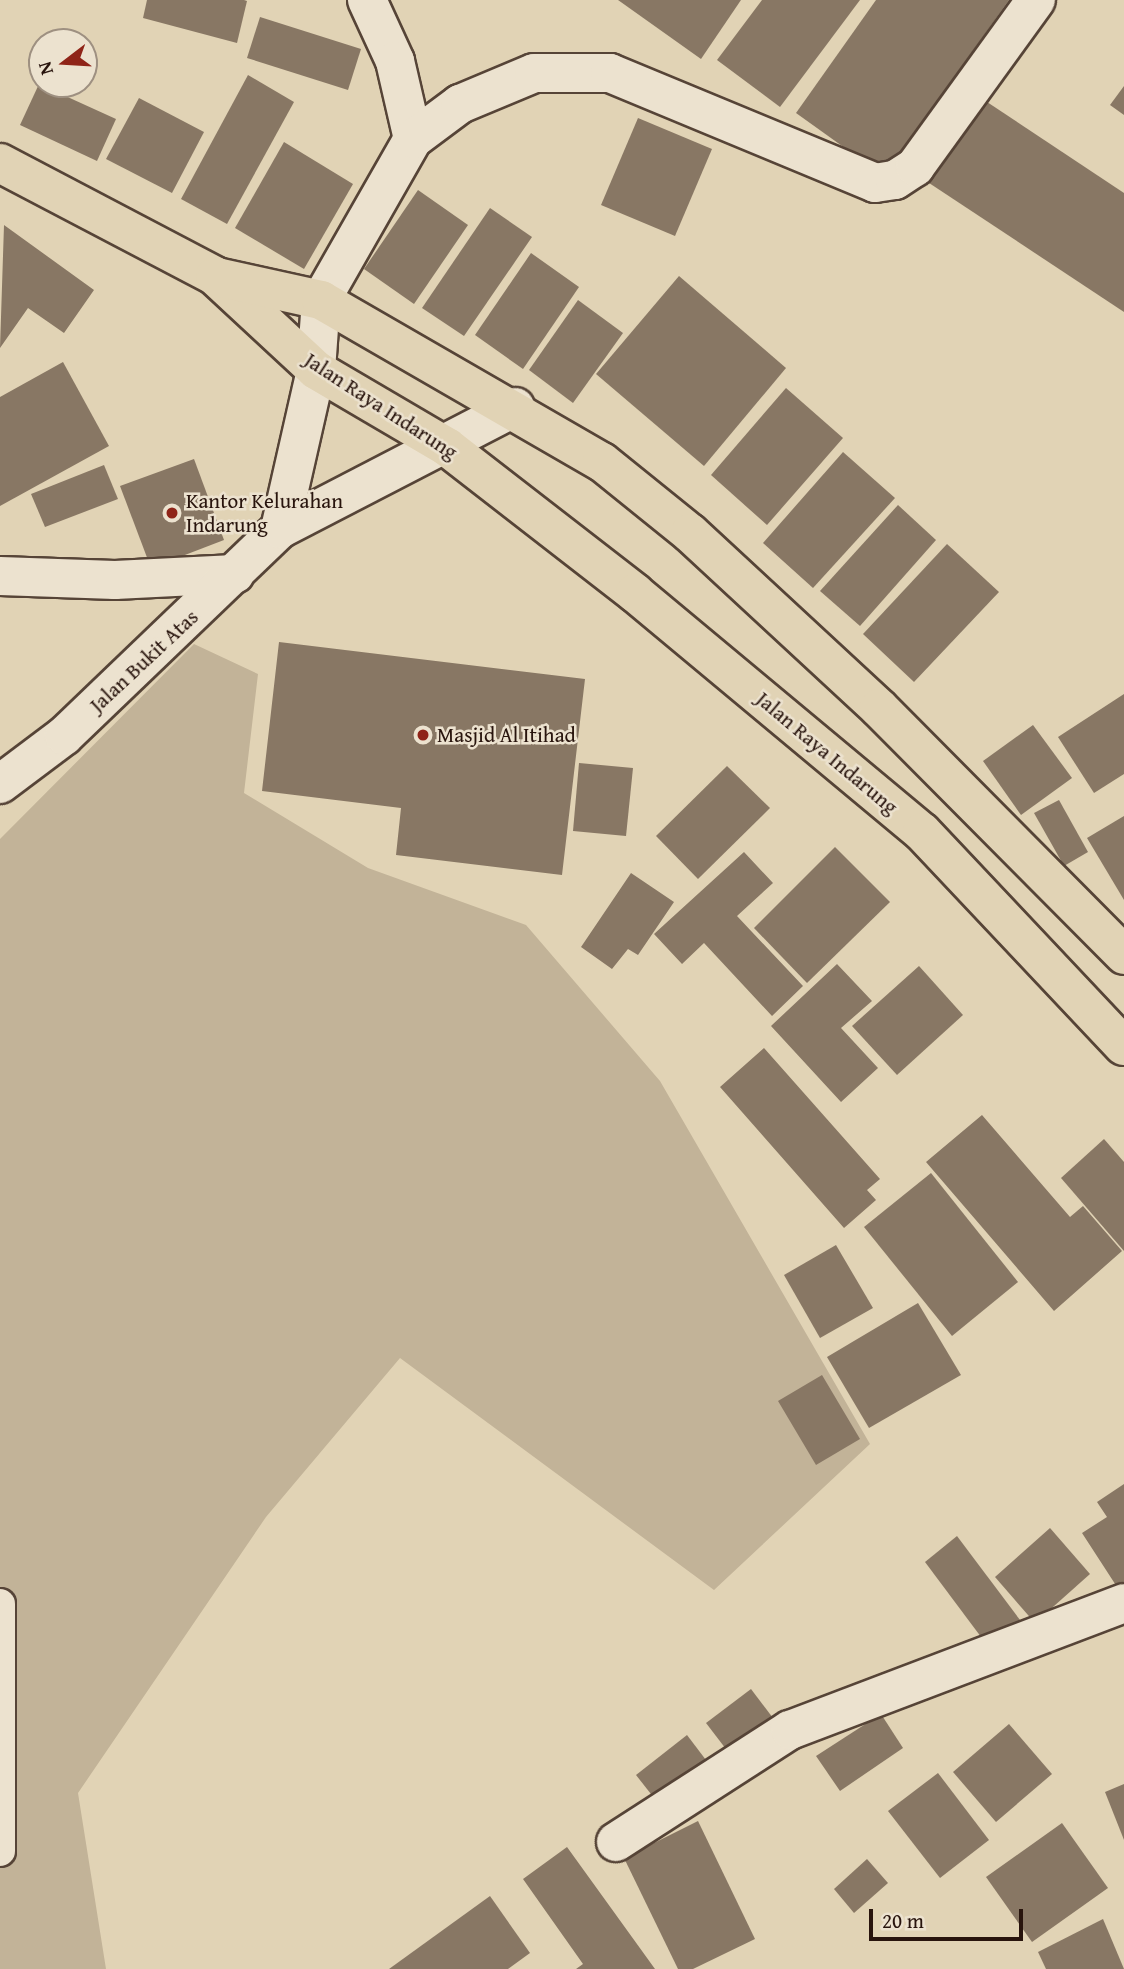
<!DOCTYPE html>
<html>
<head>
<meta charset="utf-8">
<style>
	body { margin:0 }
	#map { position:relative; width:1124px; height:1969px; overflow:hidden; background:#e1d3b5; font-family:"Gentium Book Plus",serif }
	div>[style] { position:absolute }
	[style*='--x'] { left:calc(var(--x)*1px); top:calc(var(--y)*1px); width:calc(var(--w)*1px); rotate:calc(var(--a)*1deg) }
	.green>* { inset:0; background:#c2b398 }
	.building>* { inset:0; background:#887764 }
	.roads { filter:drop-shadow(2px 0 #564437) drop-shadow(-2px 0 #564437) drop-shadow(0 2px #564437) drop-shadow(0 -2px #564437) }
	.service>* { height:30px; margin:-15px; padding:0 15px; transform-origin:15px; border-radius:15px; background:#ece2cf }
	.minor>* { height:38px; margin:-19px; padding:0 19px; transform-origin:19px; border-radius:19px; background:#ece2cf }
	.trunk>* { height:38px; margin:-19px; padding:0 19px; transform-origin:19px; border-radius:19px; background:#e1d3b5 }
	.dots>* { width:19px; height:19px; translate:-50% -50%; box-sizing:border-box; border:4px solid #ece2cf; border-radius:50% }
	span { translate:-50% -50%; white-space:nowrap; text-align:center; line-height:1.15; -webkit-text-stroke:5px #ece2cf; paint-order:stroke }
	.street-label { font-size:21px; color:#28140d }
	.poi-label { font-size:21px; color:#28140d }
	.left { translate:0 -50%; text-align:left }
	.north { position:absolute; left:28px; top:28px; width:70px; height:70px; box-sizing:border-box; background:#ece2cf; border:2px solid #9e9081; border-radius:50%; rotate:253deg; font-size:19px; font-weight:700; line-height:28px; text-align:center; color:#28140d }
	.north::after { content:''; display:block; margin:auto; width:24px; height:32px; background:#8f2418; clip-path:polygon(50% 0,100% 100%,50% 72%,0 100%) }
	.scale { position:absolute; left:869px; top:1909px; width:154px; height:32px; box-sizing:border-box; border:4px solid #28140d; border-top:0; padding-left:9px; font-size:21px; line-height:24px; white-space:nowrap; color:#28140d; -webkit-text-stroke:5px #ece2cf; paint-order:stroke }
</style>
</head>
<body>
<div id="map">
	<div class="green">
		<i style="clip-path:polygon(194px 644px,258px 674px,244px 793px,368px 868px,526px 925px,660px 1081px,870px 1444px,714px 1590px,400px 1358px,266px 1517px,78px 1793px,106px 1969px,0 1969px,0 839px)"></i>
	</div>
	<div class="building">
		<i style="clip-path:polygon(147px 0,244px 0,247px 1px,237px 43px,143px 18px)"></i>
		<i style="clip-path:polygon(618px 0,741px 0,701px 59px)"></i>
		<i style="clip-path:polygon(762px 0,860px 0,780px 107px,717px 60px)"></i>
		<i style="clip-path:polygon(876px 0,1009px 0,884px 176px,796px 113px)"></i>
		<i style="clip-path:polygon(260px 17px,361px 49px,348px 90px,247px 58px)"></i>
		<i style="clip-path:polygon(248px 75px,294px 102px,227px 224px,181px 199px)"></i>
		<i style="clip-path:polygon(39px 84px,116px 119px,97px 161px,20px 125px)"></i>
		<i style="clip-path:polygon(1124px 86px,1124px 115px,1110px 105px)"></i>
		<i style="clip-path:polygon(978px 96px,1124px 193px,1124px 312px,923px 179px)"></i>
		<i style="clip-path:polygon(139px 98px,204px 132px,172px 193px,106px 159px)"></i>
		<i style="clip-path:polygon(638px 118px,712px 149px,675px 236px,601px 205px)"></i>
		<i style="clip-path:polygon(284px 142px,353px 184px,304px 269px,235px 228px)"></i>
		<i style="clip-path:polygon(418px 190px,468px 225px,414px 304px,364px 269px)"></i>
		<i style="clip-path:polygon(490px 208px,532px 237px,464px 336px,422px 308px)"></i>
		<i style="clip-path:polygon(4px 225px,94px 290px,64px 333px,28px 308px,0 348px)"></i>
		<i style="clip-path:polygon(531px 253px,579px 287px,523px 369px,475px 335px)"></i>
		<i style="clip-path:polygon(679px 276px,786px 368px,704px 466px,596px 374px)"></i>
		<i style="clip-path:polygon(578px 300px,623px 333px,573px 403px,529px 370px)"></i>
		<i style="clip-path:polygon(63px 362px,109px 446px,0 506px,0 397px)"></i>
		<i style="clip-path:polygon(786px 388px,843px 438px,767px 525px,711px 475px)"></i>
		<i style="clip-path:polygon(843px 452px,895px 498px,813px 588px,763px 543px)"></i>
		<i style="clip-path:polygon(194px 459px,224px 540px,151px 568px,120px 486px)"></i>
		<i style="clip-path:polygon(104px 465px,118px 499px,45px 527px,31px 494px)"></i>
		<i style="clip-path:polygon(898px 505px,936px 540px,860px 626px,820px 591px)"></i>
		<i style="clip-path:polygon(947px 544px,999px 592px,914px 682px,863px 634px)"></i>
		<i style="clip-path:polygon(279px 642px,585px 679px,562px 875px,396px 855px,401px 808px,262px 791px)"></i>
		<i style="clip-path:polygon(1124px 694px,1124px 774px,1094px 793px,1058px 737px)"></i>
		<i style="clip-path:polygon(1033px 725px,1072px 778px,1021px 815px,983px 761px)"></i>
		<i style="clip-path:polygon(579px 763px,633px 768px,626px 836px,573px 831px)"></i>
		<i style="clip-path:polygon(727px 766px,770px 808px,698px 879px,656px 836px)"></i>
		<i style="clip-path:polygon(1059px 800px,1088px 852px,1064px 866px,1034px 813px)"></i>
		<i style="clip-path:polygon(1124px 816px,1124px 900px,1087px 838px)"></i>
		<i style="clip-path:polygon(835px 847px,890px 902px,807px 983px,754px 928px)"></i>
		<i style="clip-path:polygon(744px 852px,773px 883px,737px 916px,803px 986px,772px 1016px,704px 943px,682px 964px,654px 934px)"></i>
		<i style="clip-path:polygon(631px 873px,674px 902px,638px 955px,628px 949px,612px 969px,581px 947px)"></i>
		<i style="clip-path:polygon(837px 964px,872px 1001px,841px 1028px,878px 1068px,841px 1102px,771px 1026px)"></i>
		<i style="clip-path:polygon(919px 966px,963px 1015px,897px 1075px,852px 1026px)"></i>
		<i style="clip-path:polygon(764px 1048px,880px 1179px,867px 1190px,876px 1200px,844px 1228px,720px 1087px)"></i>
		<i style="clip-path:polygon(982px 1115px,1070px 1217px,1083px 1206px,1122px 1251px,1054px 1311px,926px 1162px)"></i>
		<i style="clip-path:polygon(1104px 1139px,1124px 1162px,1124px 1251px,1061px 1178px)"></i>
		<i style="clip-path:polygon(931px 1173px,1018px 1282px,952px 1336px,864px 1227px)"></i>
		<i style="clip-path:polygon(836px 1245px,873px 1308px,820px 1338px,784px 1275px)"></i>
		<i style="clip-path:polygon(918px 1303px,961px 1375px,869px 1428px,827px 1357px)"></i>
		<i style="clip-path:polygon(822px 1375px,860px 1439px,816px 1465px,778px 1401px)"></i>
		<i style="clip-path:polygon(1124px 1484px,1124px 1586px,1119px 1590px,1082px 1533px,1107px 1517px,1097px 1502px)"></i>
		<i style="clip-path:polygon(1050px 1528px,1090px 1574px,1035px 1623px,995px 1577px)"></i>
		<i style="clip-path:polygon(957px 1536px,1020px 1620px,987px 1645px,925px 1562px)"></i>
		<i style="clip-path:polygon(751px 1689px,773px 1718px,729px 1753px,706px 1723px)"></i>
		<i style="clip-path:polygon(881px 1714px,903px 1748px,840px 1791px,816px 1756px)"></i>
		<i style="clip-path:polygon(1009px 1724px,1052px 1774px,996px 1822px,953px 1772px)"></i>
		<i style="clip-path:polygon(687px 1735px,709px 1764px,658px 1803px,636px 1775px)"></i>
		<i style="clip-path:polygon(938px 1773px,989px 1840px,940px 1878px,888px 1811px)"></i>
		<i style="clip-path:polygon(1124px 1784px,1124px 1840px,1105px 1792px)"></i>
		<i style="clip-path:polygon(698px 1821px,755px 1939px,693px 1969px,678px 1969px,624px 1858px)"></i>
		<i style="clip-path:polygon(1062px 1823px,1108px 1888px,1032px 1942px,986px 1877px)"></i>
		<i style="clip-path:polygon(567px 1847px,655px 1969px,576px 1969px,583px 1964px,523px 1879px)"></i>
		<i style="clip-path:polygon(867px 1859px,888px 1883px,854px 1913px,834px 1889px)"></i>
		<i style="clip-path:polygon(490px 1896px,530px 1953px,508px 1969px,389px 1969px)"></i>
		<i style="clip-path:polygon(1103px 1919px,1124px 1969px,1046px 1969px,1038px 1952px)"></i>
	</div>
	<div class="roads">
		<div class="service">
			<i style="--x:0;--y:1604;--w:247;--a:90"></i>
		</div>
		<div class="minor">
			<i style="--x:367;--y:0;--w:67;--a:65.3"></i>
			<i style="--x:395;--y:61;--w:80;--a:77"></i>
			<i style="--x:280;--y:529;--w:163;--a:-77.2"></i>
			<i style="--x:316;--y:370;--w:70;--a:-85.9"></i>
			<i style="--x:321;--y:300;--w:185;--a:-60.3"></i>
			<i style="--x:413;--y:139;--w:59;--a:-36.7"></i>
			<i style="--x:460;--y:104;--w:80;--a:-22.7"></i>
			<i style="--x:534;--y:73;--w:76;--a:0"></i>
			<i style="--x:610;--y:73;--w:287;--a:22.5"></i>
			<i style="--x:875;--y:183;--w:20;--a:-9"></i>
			<i style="--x:895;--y:180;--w:24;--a:-33"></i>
			<i style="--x:915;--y:167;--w:206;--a:-54.1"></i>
			<i style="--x:0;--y:576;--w:115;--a:2"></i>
			<i style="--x:115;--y:580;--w:120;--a:-2.9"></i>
			<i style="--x:0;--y:784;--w:80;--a:-36.9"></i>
			<i style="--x:64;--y:736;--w:299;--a:-43.8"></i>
			<i style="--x:280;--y:529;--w:265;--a:-27.4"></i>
			<i style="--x:616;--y:1842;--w:207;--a:-32.8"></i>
			<i style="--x:790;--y:1730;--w:357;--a:-20.8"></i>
		</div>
		<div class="trunk">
			<i style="--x:0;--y:163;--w:243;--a:27.7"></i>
			<i style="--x:215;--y:276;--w:138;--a:42.9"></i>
			<i style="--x:316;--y:370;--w:152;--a:30.4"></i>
			<i style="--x:447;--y:447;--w:238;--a:37.8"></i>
			<i style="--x:635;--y:593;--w:373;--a:39.8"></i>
			<i style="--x:922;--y:832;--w:294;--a:46.7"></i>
			<i style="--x:217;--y:277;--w:107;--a:12.5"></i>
			<i style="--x:321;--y:300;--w:324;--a:30"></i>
			<i style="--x:602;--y:462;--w:113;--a:38.9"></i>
			<i style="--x:690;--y:533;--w:258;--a:42.8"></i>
			<i style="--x:879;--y:708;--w:348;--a:45.2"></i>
		</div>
	</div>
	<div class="dots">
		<i style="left:172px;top:513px;background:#8f2418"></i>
		<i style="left:423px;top:735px;background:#8f2418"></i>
	</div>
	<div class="street-label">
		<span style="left:381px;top:406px;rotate:33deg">Jalan Raya Indarung</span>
		<span style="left:144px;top:661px;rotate:-43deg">Jalan Bukit Atas</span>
		<span style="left:827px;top:753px;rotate:40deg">Jalan Raya Indarung</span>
	</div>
	<div class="poi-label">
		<span class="left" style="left:186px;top:513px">Kantor Kelurahan<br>Indarung</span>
		<span class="left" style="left:437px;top:735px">Masjid Al Itihad</span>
	</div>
	<div class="north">N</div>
	<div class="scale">20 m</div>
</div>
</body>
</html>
